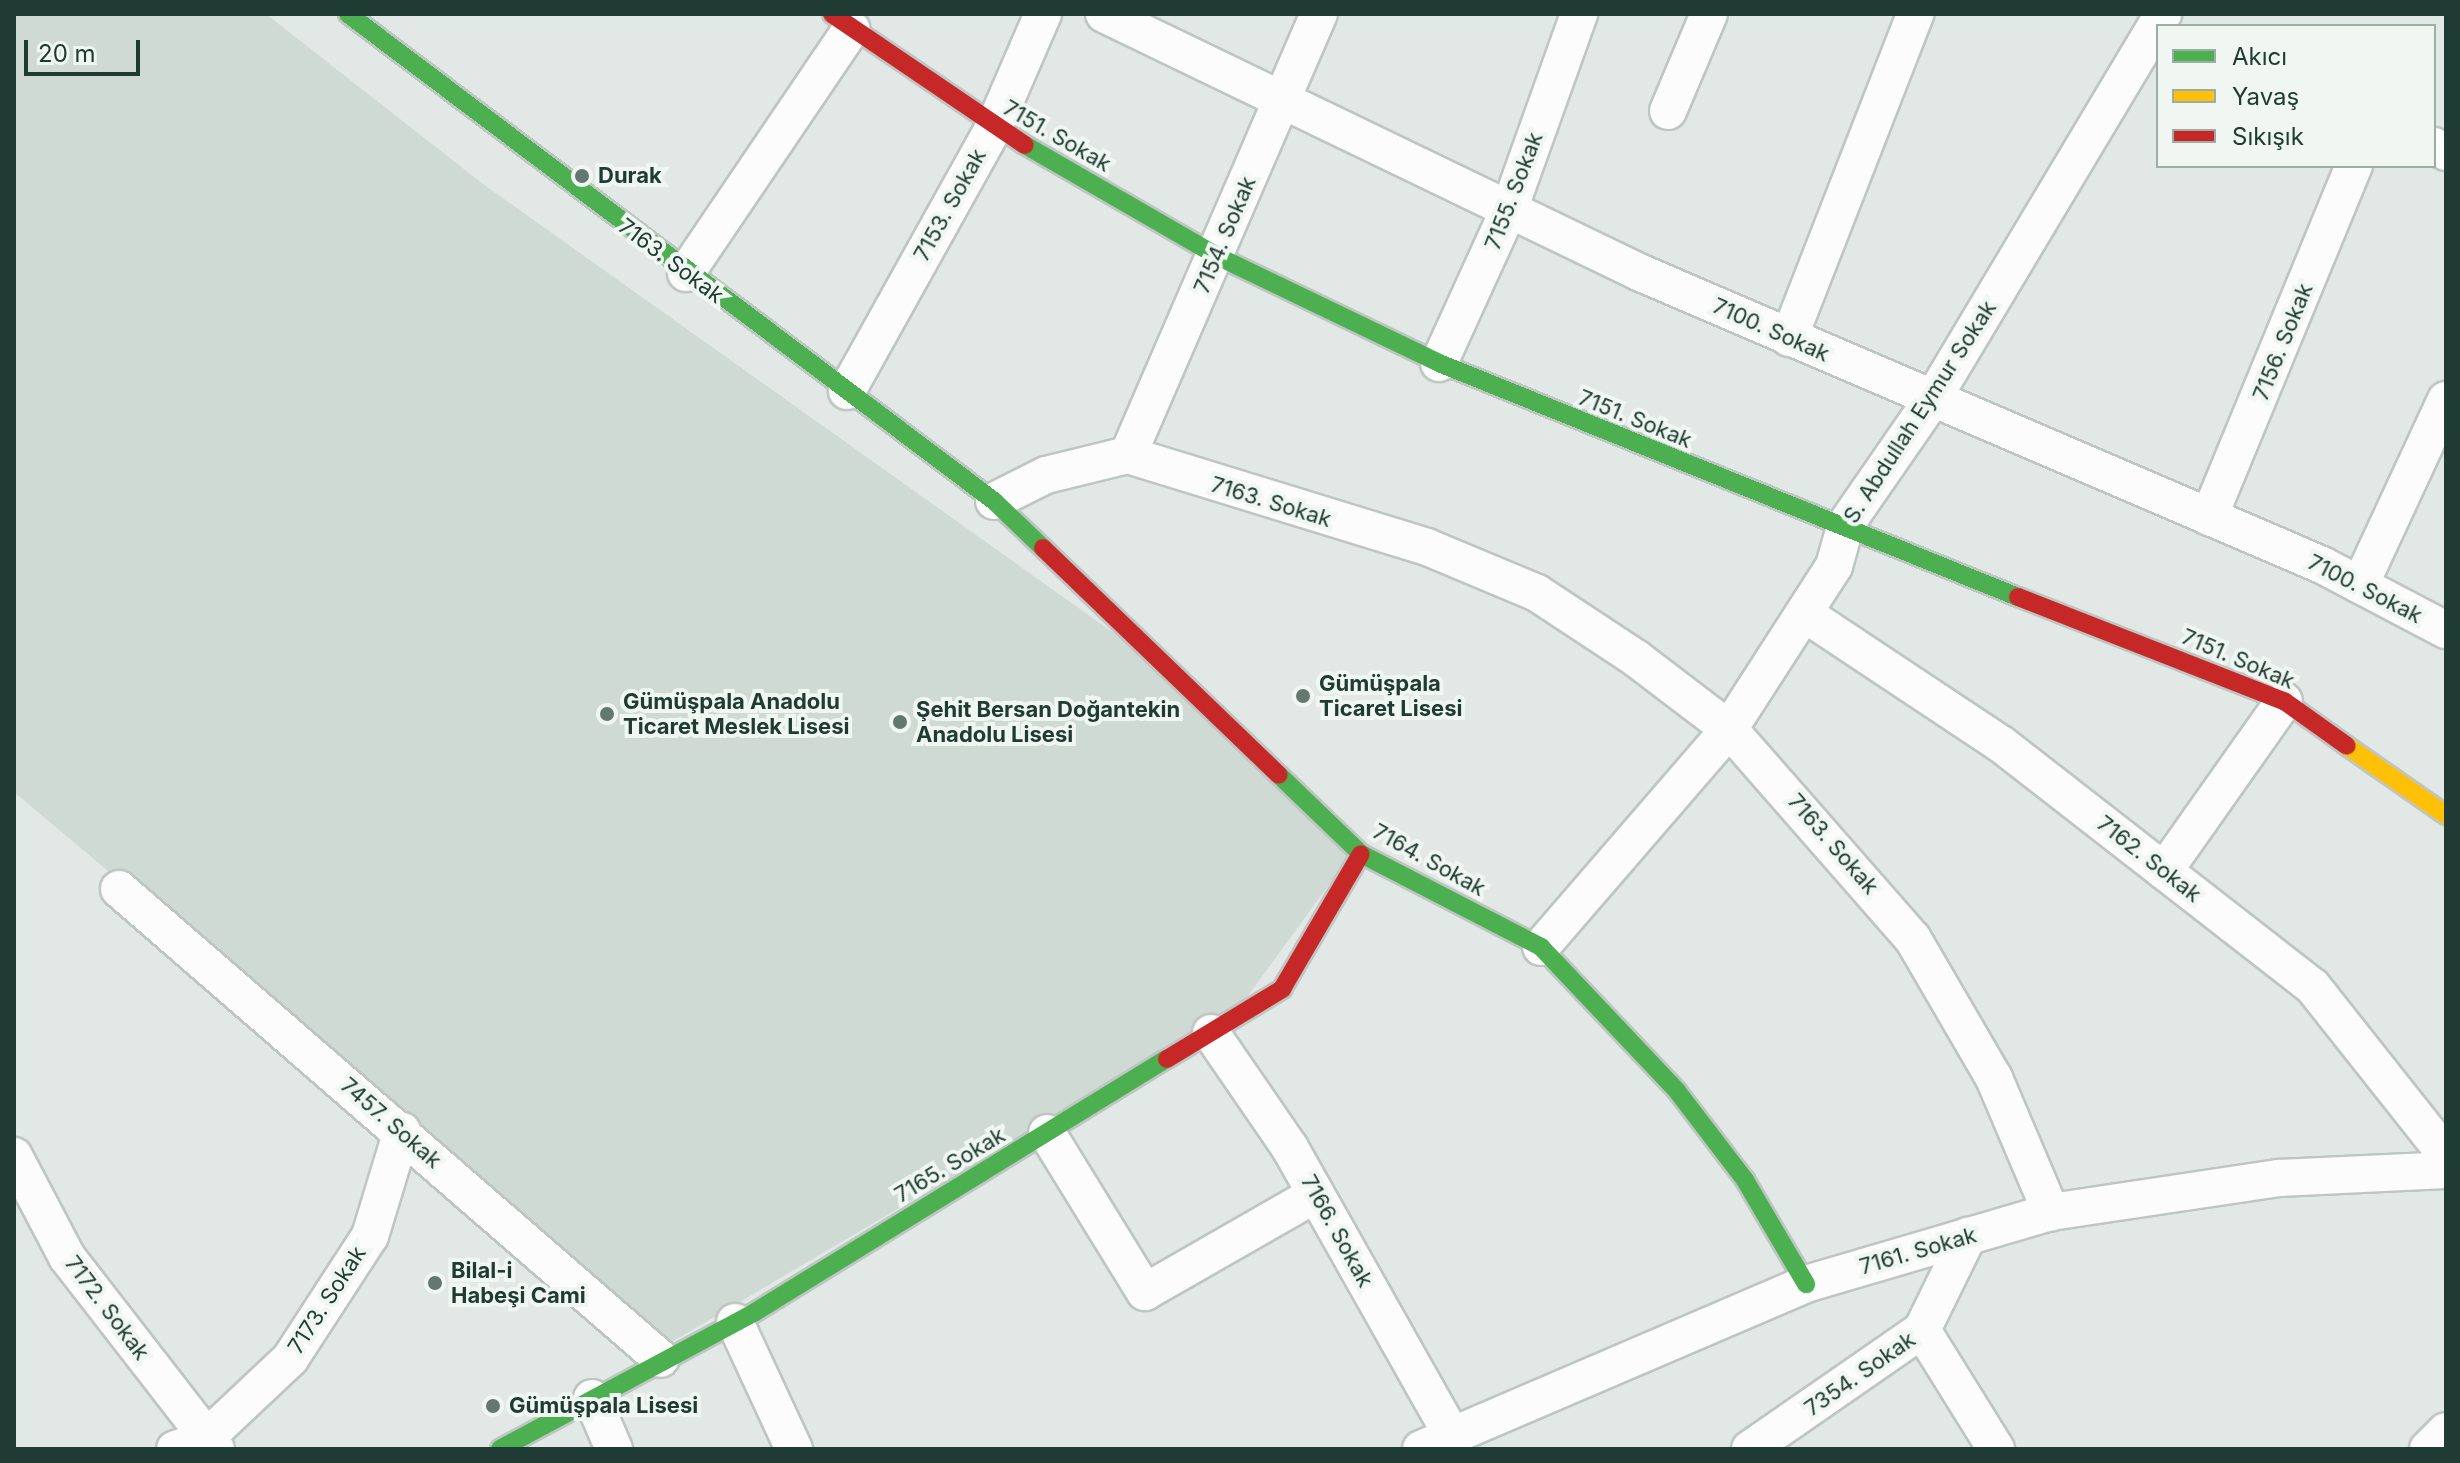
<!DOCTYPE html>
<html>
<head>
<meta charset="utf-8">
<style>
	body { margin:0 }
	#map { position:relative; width:2460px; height:1463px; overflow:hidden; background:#e2e8e5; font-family:Inter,sans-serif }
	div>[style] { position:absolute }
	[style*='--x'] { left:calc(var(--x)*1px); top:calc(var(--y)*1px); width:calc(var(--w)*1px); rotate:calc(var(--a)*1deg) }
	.built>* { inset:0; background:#d0dad5 }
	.roads { filter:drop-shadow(2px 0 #bfc5c2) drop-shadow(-2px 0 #bfc5c2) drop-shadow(0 2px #bfc5c2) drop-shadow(0 -2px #bfc5c2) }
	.street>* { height:36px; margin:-18px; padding:0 18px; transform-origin:18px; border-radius:18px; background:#fbfcfb }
	.fast>* { height:18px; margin:-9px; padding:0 9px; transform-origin:9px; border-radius:9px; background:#4caf50 }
	.slow>* { height:18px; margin:-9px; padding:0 9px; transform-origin:9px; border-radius:9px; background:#ffc107 }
	.jam>* { height:18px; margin:-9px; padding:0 9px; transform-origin:9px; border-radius:9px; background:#c62828 }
	.dots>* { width:22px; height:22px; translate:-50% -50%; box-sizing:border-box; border:4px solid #f0f7f3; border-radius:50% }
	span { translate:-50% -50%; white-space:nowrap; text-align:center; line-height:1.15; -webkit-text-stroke:8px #f0f7f3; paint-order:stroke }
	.street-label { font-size:22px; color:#203b33 }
	.poi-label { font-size:22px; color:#203b33; font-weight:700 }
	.left { translate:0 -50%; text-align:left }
	.frame { position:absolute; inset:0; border:16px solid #203b33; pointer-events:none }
	.legend { position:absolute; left:2156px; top:24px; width:280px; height:144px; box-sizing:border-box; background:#f0f7f3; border:2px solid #9daca6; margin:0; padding:10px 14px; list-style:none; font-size:24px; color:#203b33 }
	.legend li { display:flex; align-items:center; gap:16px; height:40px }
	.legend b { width:40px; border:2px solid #9daca6 }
	.scale { position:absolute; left:24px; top:40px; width:116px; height:36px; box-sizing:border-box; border:4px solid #203b33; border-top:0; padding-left:10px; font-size:24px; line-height:28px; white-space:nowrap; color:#203b33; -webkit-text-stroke:6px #f0f7f3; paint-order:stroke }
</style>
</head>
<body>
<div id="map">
	<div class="built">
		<i style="clip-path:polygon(14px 14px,266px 14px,483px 184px,1118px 636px,1350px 856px,1239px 1008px,670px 1343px,14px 792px)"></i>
	</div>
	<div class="roads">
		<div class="street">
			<i style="--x:1104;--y:14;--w:596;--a:25.75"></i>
			<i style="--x:1641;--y:273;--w:741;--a:23.21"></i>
			<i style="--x:2322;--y:565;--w:140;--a:27.7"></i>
			<i style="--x:1668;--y:111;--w:105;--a:-67.1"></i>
			<i style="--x:2434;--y:146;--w:13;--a:27"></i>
			<i style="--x:686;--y:273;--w:295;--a:-55.9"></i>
			<i style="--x:1789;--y:338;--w:348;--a:-68.7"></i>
			<i style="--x:1439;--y:363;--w:171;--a:-65.5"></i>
			<i style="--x:1510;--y:207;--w:205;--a:-70.3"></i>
			<i style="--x:847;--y:391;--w:302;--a:-60.9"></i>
			<i style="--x:994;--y:127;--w:123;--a:-66.6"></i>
			<i style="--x:1128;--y:455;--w:481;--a:-66.6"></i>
			<i style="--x:994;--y:501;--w:58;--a:-26.6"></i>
			<i style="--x:1046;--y:475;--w:84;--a:-13.7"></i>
			<i style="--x:1128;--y:455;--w:313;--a:17.1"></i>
			<i style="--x:1427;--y:547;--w:119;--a:22.7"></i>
			<i style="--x:1537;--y:593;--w:120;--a:33.4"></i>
			<i style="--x:1637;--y:659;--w:116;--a:37.3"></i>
			<i style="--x:1729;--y:729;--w:279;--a:48.8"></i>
			<i style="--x:1913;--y:939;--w:161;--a:59.8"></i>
			<i style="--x:1994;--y:1078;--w:146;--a:67"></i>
			<i style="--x:2209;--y:517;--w:380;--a:-67.6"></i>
			<i style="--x:2360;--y:585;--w:204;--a:-65.1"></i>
			<i style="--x:1805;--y:614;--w:235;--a:33.6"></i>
			<i style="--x:2001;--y:744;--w:395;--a:37.9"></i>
			<i style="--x:2313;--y:987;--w:214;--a:51.6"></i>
			<i style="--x:2164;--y:871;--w:208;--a:-54.8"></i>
			<i style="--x:119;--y:889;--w:717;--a:40.93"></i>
			<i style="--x:1541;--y:947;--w:288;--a:-49.2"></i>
			<i style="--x:1729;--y:729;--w:194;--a:-57.2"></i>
			<i style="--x:1834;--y:566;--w:44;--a:-74.1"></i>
			<i style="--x:1846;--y:524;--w:151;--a:-55.3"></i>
			<i style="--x:1932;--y:400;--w:450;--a:-59.1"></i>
			<i style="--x:1211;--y:1033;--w:140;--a:55.5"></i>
			<i style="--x:1290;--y:1148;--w:330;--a:60.6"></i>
			<i style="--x:1047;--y:1133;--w:187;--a:58.4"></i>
			<i style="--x:1145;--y:1292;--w:197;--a:-29.8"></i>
			<i style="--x:14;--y:1156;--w:114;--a:62.3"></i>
			<i style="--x:67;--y:1257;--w:243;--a:52.2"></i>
			<i style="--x:735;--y:1322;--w:140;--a:65.1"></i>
			<i style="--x:1922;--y:1330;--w:140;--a:58.1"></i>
			<i style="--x:592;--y:1398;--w:56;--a:66.7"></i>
			<i style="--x:175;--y:1449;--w:32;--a:-18"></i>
			<i style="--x:205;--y:1439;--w:117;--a:-43.3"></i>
			<i style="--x:290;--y:1359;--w:147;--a:-57"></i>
			<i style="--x:370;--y:1236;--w:110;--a:-73.1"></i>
			<i style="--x:1421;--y:1449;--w:419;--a:-23.2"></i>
			<i style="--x:1806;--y:1284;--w:255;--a:-16.4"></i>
			<i style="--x:2051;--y:1212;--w:231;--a:-8.5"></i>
			<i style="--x:2279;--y:1178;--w:167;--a:-2.7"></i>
			<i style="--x:1750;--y:1449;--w:209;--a:-34.7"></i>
			<i style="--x:1922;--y:1330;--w:105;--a:-63.9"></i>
			<i style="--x:2428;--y:1449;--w:25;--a:-45"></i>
		</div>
		<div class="fast">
			<i style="--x:348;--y:14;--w:809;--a:37.01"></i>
			<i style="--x:994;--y:501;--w:68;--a:43.8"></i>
			<i style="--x:1025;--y:145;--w:222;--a:30"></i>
			<i style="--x:1217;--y:256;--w:246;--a:25.7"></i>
			<i style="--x:1439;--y:363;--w:624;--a:22.01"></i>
			<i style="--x:1279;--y:775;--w:114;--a:43.9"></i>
			<i style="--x:1361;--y:854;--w:203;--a:27.3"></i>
			<i style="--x:1541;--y:947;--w:198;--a:46.6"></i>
			<i style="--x:1677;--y:1091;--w:112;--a:52.6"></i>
			<i style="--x:1745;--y:1180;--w:121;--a:59.6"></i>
			<i style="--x:500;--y:1449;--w:289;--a:-28.2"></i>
			<i style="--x:755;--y:1312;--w:483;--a:-31.6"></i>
		</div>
		<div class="slow">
			<i style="--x:2347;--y:746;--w:121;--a:34.9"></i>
		</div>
		<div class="jam">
			<i style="--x:832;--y:14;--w:233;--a:34.2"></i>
			<i style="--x:1043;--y:548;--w:327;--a:43.9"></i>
			<i style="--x:2018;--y:597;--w:286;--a:21.4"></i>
			<i style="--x:2284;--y:701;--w:77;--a:35.5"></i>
			<i style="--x:1167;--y:1059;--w:135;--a:-31.3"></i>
			<i style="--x:1282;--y:989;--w:156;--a:-59.7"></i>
		</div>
	</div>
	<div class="dots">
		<i style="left:582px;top:176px;background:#647871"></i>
		<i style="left:1303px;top:696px;background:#647871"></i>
		<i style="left:607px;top:714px;background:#647871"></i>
		<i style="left:900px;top:722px;background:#647871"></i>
		<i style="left:435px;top:1283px;background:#647871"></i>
		<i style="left:493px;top:1406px;background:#647871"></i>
	</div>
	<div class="street-label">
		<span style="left:1057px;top:136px;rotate:30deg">7151. Sokak</span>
		<span style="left:1514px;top:191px;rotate:-69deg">7155. Sokak</span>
		<span style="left:950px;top:205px;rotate:-61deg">7153. Sokak</span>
		<span style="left:1225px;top:235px;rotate:-67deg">7154. Sokak</span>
		<span style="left:671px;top:261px;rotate:37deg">7163. Sokak</span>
		<span style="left:1771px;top:330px;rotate:24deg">7100. Sokak</span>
		<span style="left:2283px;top:342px;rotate:-68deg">7156. Sokak</span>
		<span style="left:1920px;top:412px;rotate:-57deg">S. Abdullah Eymur Sokak</span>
		<span style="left:1635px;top:419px;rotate:22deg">7151. Sokak</span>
		<span style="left:1271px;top:502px;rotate:17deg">7163. Sokak</span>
		<span style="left:2365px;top:589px;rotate:27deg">7100. Sokak</span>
		<span style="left:2238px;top:659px;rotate:23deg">7151. Sokak</span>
		<span style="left:1833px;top:844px;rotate:49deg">7163. Sokak</span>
		<span style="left:2149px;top:859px;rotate:38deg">7162. Sokak</span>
		<span style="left:1429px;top:860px;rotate:29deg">7164. Sokak</span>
		<span style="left:391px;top:1123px;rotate:41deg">7457. Sokak</span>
		<span style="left:950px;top:1165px;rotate:-31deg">7165. Sokak</span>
		<span style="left:1337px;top:1231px;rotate:61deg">7166. Sokak</span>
		<span style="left:1918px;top:1251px;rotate:-16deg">7161. Sokak</span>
		<span style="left:327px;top:1300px;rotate:-57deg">7173. Sokak</span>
		<span style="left:107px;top:1308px;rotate:53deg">7172. Sokak</span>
		<span style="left:1860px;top:1374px;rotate:-35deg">7354. Sokak</span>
	</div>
	<div class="poi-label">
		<span class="left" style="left:598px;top:176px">Durak</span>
		<span class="left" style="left:1319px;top:696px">Gümüşpala<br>Ticaret Lisesi</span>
		<span class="left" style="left:623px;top:714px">Gümüşpala Anadolu<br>Ticaret Meslek Lisesi</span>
		<span class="left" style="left:916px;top:722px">Şehit Bersan Doğantekin<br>Anadolu Lisesi</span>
		<span class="left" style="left:451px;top:1283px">Bilal-i<br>Habeşi Cami</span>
		<span class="left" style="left:509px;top:1406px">Gümüşpala Lisesi</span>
	</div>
	<div class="frame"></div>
	<ul class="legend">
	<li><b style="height:10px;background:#4caf50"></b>Akıcı</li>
	<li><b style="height:10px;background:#ffc107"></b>Yavaş</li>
	<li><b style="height:10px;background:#c62828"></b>Sıkışık</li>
	</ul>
	<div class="scale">20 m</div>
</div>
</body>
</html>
